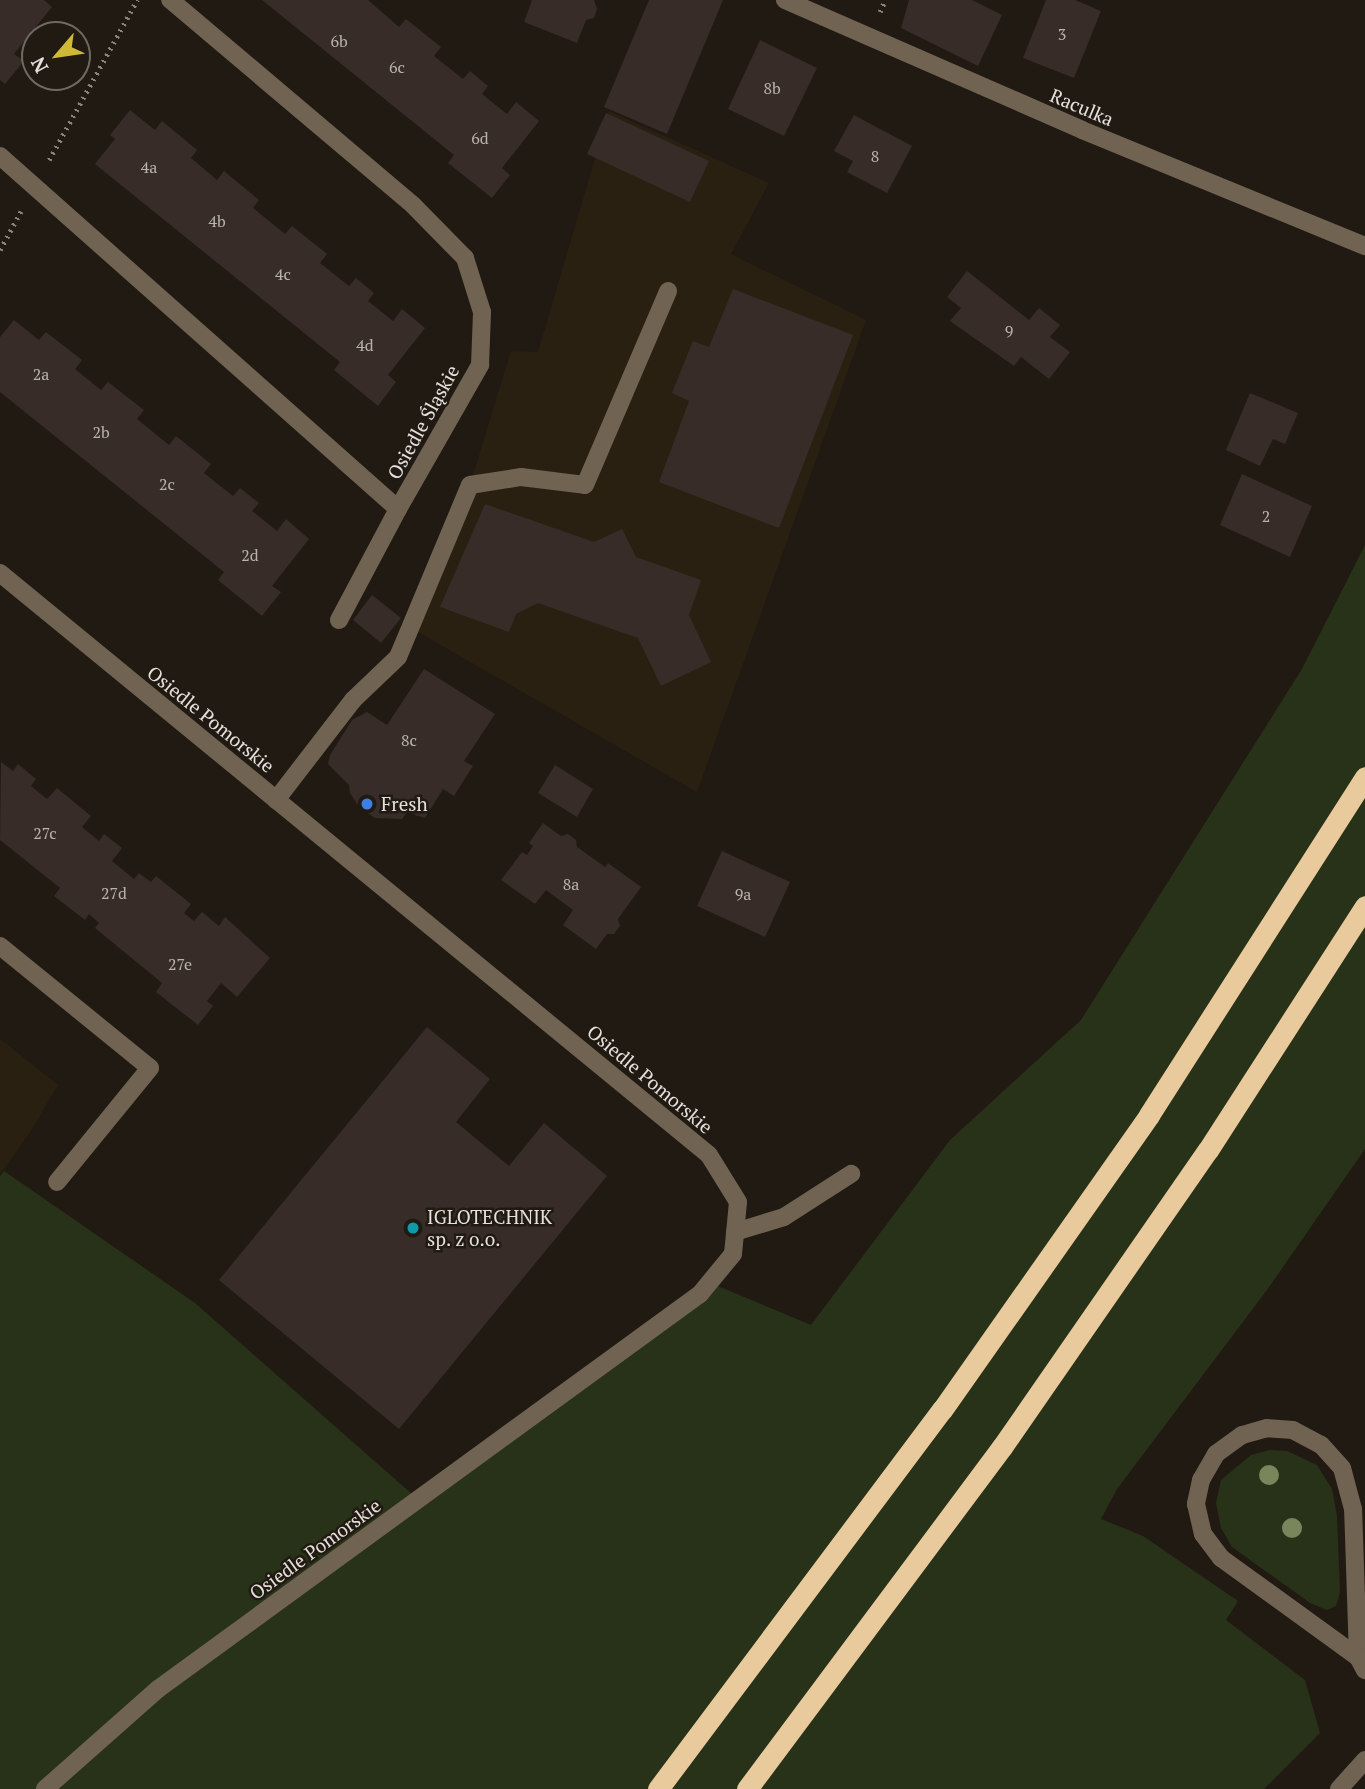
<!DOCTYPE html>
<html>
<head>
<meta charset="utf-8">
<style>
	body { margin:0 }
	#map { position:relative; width:1365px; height:1789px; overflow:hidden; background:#211a12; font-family:"PT Serif",serif }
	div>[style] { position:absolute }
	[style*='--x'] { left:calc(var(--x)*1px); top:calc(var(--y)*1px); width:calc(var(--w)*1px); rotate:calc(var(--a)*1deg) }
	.built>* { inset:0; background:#2a2012 }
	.green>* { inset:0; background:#283218 }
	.building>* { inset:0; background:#372c27 }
	.path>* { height:4.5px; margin-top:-2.25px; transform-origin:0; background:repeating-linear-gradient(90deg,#8a847e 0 2px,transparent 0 7px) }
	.minor>* { height:18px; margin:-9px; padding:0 9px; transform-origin:9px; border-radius:9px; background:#706352 }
	.highway>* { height:21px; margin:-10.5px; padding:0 10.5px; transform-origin:10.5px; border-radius:10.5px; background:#e9ca9d }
	.trees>* { width:20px; height:20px; margin:-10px; border-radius:50%; background:#79865c }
	.dots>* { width:19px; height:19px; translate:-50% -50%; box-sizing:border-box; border:4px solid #211a12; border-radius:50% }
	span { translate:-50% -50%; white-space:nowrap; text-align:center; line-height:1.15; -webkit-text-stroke:5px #211a12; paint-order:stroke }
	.number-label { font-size:16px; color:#b9b3ad }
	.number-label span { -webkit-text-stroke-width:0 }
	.street-label { font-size:19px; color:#e4e0da }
	.poi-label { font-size:19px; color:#e4e0da }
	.left { translate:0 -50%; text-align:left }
	.north { position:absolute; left:21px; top:21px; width:70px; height:70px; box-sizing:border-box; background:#211a12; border:2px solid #6f6962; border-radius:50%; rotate:241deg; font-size:19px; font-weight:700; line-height:28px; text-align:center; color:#e4e0da }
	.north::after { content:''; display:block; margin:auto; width:24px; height:32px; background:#d0b837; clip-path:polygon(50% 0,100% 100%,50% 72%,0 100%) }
</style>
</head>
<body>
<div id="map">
	<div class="built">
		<i style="clip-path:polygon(609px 111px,769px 183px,731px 254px,866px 320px,697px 792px,411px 628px,470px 485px,511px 351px,538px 352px)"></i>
		<i style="clip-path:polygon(0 1039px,58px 1085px,29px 1134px,0 1174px)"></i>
	</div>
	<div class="green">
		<i style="clip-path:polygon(1365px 545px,1365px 1149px,1267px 1290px,1117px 1489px,1101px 1519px,1143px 1536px,1238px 1601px,1226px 1620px,1305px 1680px,1320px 1733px,1264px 1789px,0 1789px,0 1176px,4px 1171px,195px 1303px,421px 1502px,713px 1284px,811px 1325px,950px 1140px,1081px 1020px,1302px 669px)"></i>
		<i style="clip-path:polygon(1287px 1451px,1317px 1465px,1332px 1489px,1337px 1516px,1340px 1592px,1336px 1606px,1327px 1610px,1310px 1603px,1232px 1547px,1221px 1528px,1216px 1503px,1221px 1480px,1251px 1455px,1270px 1450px)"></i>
	</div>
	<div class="building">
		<i style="clip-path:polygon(0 0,44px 0,52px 7px,14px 54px,24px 61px,5px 84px,0 80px)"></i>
		<i style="clip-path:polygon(262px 0,368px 0,399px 27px,406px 19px,441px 47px,434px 56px,463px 79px,470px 71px,488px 86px,482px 94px,507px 114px,516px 102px,539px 121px,502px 168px,510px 175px,492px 198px,448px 163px,454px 155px)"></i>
		<i style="clip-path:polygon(532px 0,594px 0,597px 9px,594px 18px,586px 20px,577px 43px,524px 22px)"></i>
		<i style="clip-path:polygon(649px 0,723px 0,667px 134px,604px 107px)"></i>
		<i style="clip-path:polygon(909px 0,972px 0,1002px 15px,978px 66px,901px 28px)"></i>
		<i style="clip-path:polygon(1046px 0,1075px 0,1101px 11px,1074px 78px,1023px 58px)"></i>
		<i style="clip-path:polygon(760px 40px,817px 68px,784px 136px,728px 109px)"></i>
		<i style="clip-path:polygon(130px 110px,155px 130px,162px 121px,197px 150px,191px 158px,217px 180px,224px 171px,259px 200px,253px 208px,285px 234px,292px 226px,327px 254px,320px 263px,349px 286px,356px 278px,374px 293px,368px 301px,393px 321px,402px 309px,425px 328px,388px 375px,396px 382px,378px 406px,334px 370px,340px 362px,95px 164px,115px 139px,110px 135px)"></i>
		<i style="clip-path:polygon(606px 113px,709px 161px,690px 202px,587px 154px)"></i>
		<i style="clip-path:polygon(854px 115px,912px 146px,887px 193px,847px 172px,853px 161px,834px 151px)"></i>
		<i style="clip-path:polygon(967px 271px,1029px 320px,1039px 308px,1060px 325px,1050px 337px,1070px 352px,1049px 379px,1021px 357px,1014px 366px,950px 321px,961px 308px,947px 297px)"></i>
		<i style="clip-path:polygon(733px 289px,853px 335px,779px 528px,659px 482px,689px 401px,672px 393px,693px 341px,709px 347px)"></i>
		<i style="clip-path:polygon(14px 320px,39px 340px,46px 332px,82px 360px,75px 369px,101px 390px,108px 382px,144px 410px,137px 419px,169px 445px,176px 436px,211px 464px,204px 473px,233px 496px,240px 488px,259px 503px,252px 511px,277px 531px,286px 519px,309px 539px,272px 586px,281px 592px,262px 616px,218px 580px,224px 572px,0 392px,0 337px)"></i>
		<i style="clip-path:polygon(1250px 393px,1298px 413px,1285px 444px,1273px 439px,1260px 466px,1226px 450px)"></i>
		<i style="clip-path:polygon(1242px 474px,1312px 506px,1290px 557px,1220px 525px)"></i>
		<i style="clip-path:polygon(485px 504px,594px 542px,622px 529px,636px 557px,701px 580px,689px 615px,711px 662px,661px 686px,638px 638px,538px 603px,516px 614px,509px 632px,440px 607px)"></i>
		<i style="clip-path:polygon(372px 595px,401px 618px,381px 643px,353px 620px)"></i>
		<i style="clip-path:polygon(424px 669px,495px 714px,464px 761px,473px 766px,454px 796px,443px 789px,425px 818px,415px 815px,410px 808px,402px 819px,375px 818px,359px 807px,350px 793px,349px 785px,328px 764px,330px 755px,352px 720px,367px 712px,387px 725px)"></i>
		<i style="clip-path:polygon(1px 762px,13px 771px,18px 764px,36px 779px,31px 786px,47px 799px,57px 788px,91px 816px,82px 827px,99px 841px,104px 834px,122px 848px,112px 861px,134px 879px,139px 873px,151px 882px,156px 876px,191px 904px,184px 913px,194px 921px,202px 912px,219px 926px,225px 917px,270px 958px,237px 997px,221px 983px,207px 1001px,213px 1006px,198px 1025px,156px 992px,162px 983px,95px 928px,99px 923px,89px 914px,85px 920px,54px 896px,60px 888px,0 840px)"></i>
		<i style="clip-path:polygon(555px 765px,593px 789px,577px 817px,538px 793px)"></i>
		<i style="clip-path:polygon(543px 823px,561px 836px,568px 834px,576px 840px,577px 847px,605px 867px,608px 863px,641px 887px,618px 919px,620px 926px,614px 934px,607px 934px,596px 949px,563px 925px,573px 910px,546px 890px,535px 904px,501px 880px,522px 852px,527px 855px,533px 846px,529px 843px)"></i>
		<i style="clip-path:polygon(722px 851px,790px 882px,765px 937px,697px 906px)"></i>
		<i style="clip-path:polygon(427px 1027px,490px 1079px,456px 1122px,509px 1166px,544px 1123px,607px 1176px,399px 1429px,219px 1280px)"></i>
	</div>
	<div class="path">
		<i style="--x:880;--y:12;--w:13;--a:-67"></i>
		<i style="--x:49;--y:160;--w:183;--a:-61.2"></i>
		<i style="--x:0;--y:250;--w:44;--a:-61.7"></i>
	</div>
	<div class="minor">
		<i style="--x:785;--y:0;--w:324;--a:23.6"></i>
		<i style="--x:1082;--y:130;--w:306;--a:22.3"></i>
		<i style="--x:0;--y:156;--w:532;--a:41.57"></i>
		<i style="--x:398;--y:509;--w:166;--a:-60.3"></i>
		<i style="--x:480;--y:365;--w:53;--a:-87.8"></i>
		<i style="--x:482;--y:312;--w:57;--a:-107.5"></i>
		<i style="--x:465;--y:258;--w:74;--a:-134.5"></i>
		<i style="--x:413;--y:205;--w:318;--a:-139.8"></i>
		<i style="--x:0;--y:573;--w:917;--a:39.38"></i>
		<i style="--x:709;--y:1155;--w:55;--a:58.3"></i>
		<i style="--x:738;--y:1202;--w:52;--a:95.5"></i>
		<i style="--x:733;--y:1254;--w:52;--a:129.5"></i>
		<i style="--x:700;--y:1294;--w:671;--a:143.92"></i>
		<i style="--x:158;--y:1689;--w:151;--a:138.5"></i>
		<i style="--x:339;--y:620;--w:126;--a:-62"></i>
		<i style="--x:276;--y:800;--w:126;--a:-52.4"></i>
		<i style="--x:353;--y:700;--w:62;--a:-43.7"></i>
		<i style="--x:398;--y:657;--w:186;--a:-67.3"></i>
		<i style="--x:470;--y:485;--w:52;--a:-8.9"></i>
		<i style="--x:521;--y:477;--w:64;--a:7.1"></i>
		<i style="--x:585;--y:485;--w:211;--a:-66.8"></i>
		<i style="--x:0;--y:946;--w:193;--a:39.1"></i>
		<i style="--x:150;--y:1068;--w:147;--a:129.2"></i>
		<i style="--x:735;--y:1232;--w:51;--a:-17"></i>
		<i style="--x:784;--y:1217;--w:80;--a:-32.7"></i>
		<i style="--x:1358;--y:1657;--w:148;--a:-91.9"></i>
		<i style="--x:1353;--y:1509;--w:42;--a:-105"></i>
		<i style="--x:1342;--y:1468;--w:31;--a:-132"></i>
		<i style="--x:1321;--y:1445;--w:32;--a:-152"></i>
		<i style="--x:1293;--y:1430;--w:26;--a:-176"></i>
		<i style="--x:1267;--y:1428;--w:26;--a:164"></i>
		<i style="--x:1242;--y:1435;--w:32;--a:144"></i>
		<i style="--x:1216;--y:1454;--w:30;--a:120"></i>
		<i style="--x:1201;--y:1480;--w:25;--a:102"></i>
		<i style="--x:1196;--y:1504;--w:31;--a:77"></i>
		<i style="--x:1203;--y:1534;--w:30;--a:53"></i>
		<i style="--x:1221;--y:1558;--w:169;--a:35.9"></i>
		<i style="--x:1358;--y:1657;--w:15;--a:62"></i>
		<i style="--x:1339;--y:1789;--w:39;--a:-48"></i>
	</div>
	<div class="highway">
		<i style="--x:658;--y:1789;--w:474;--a:-53.2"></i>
		<i style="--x:942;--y:1410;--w:360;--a:-54.9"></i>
		<i style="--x:1149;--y:1115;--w:401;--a:-57.4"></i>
		<i style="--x:747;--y:1789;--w:427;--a:-53.3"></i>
		<i style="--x:1002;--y:1447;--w:361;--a:-55.3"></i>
		<i style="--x:1208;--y:1150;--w:290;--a:-57.2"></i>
	</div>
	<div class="trees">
		<i style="left:1269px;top:1475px"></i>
		<i style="left:1292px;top:1528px"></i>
	</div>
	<div class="dots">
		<i style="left:367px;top:804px;background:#3f7fe0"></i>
		<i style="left:413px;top:1228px;background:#0f9aa8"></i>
	</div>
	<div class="number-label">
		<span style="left:1062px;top:34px">3</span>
		<span style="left:339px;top:41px">6b</span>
		<span style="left:397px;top:67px">6c</span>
		<span style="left:772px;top:88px">8b</span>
		<span style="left:480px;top:138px">6d</span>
		<span style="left:875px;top:156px">8</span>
		<span style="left:149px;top:167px">4a</span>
		<span style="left:217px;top:221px">4b</span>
		<span style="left:283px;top:274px">4c</span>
		<span style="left:1009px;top:331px">9</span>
		<span style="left:365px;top:345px">4d</span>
		<span style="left:41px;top:374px">2a</span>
		<span style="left:101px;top:432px">2b</span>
		<span style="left:167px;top:484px">2c</span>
		<span style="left:1266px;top:516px">2</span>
		<span style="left:250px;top:555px">2d</span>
		<span style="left:409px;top:740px">8c</span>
		<span style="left:45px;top:833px">27c</span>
		<span style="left:571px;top:884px">8a</span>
		<span style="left:114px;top:893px">27d</span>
		<span style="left:743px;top:894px">9a</span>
		<span style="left:180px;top:964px">27e</span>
	</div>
	<div class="street-label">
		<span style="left:1082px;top:107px;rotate:23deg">Raculka</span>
		<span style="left:423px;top:422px;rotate:-61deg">Osiedle Śląskie</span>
		<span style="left:211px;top:719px;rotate:39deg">Osiedle Pomorskie</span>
		<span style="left:650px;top:1079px;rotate:40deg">Osiedle Pomorskie</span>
		<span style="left:315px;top:1549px;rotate:-36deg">Osiedle Pomorskie</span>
	</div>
	<div class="poi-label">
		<span class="left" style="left:381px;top:804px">Fresh</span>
		<span class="left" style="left:427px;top:1228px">IGLOTECHNIK<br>sp. z o.o.</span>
	</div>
	<div class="north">N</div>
</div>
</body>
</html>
